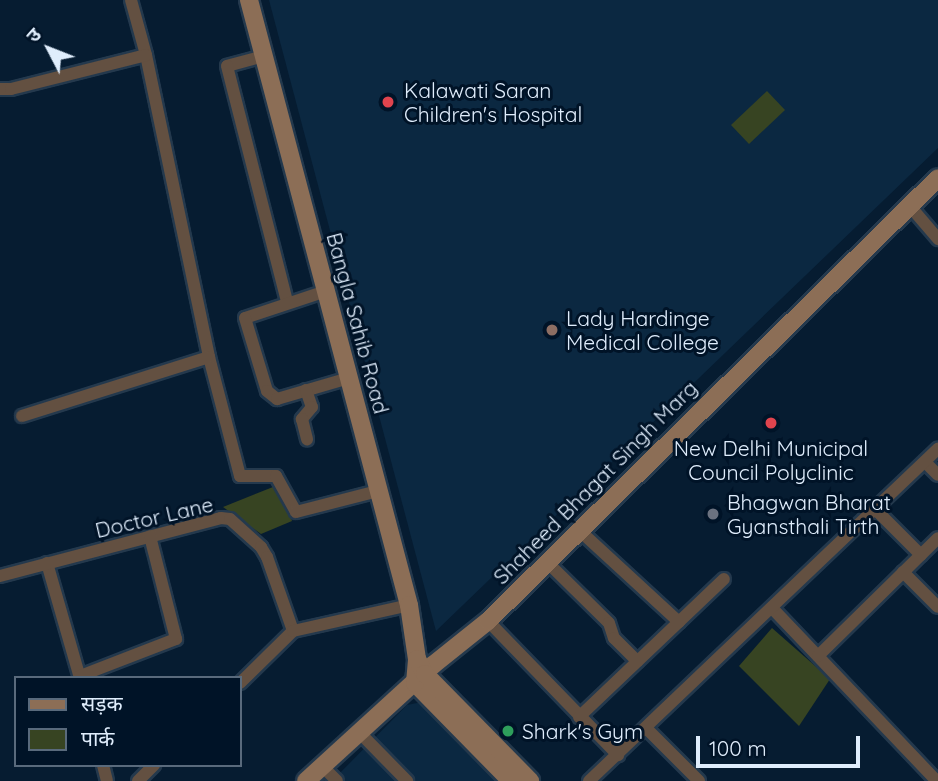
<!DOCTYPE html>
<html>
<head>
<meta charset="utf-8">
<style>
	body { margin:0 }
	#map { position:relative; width:938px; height:781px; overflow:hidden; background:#061c31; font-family:Quicksand,"Noto Sans Devanagari",sans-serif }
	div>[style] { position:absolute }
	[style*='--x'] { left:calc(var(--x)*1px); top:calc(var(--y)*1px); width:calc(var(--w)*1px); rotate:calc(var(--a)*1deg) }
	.built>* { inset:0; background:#0b2841 }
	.green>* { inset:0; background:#374422 }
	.roads { filter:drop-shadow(2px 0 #24394d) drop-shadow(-2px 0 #24394d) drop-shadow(0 2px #24394d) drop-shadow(0 -2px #24394d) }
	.street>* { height:12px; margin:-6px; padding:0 6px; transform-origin:6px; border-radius:6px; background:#635041 }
	.secondary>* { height:18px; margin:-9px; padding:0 9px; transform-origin:9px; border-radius:9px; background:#8c6e56 }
	.dots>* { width:19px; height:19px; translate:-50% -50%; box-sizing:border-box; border:4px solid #001327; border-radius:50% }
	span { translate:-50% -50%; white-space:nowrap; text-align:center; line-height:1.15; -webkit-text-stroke:6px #001327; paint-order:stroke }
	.poi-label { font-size:21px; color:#dfedfc }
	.left { translate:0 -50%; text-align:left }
	.street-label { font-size:21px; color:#dfedfc }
	.legend { position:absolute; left:14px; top:676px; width:228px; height:91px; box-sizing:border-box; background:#001327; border:2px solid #596a7c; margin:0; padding:9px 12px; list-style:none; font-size:21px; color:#dfedfc }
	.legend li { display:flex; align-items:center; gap:14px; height:35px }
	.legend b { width:35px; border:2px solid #596a7c }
	.north { position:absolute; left:14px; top:14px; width:70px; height:70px; -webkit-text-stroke:5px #001327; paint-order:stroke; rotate:312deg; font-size:19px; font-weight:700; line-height:28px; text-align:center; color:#dfedfc }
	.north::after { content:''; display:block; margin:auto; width:24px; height:32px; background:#dfedfc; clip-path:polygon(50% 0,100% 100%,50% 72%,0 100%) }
	.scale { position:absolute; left:696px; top:736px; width:164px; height:32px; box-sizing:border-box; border:4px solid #dfedfc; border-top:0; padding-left:9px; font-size:21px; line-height:24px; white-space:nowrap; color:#dfedfc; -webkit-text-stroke:5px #001327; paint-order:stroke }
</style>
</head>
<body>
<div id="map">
	<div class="built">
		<i style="clip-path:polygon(269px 0,938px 0,938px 148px,436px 631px)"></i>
		<i style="clip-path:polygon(427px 701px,506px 781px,332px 781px,407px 705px)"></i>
	</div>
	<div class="green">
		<i style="clip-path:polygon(767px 91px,785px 110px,749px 144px,731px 125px)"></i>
		<i style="clip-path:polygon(278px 485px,292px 521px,261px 534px,223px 507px)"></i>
		<i style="clip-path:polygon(772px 628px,830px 679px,799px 726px,739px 666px)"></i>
	</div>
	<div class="roads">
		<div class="street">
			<i style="--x:131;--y:0;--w:57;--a:74.7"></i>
			<i style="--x:146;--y:55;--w:309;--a:78.2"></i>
			<i style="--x:209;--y:357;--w:123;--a:75.4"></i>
			<i style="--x:240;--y:476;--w:36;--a:0"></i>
			<i style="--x:276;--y:476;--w:41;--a:60.9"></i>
			<i style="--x:296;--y:512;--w:85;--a:-14.4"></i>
			<i style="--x:264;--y:56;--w:38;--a:165"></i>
			<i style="--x:227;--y:66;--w:244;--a:75.7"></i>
			<i style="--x:0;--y:89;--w:11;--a:0"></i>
			<i style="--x:11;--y:89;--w:139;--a:-14.1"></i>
			<i style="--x:909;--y:205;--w:45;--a:49.5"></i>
			<i style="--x:326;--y:291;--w:85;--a:161.6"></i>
			<i style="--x:245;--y:318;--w:76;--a:73.2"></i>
			<i style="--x:267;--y:391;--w:13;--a:39"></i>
			<i style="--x:277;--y:399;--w:75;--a:-16.3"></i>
			<i style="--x:306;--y:390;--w:18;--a:71"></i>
			<i style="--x:312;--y:407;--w:16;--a:130"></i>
			<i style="--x:302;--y:419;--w:21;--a:76"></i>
			<i style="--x:22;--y:416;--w:196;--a:-17.5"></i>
			<i style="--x:925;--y:462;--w:18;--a:45"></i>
			<i style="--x:875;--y:509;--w:65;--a:45"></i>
			<i style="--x:579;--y:530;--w:136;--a:42.6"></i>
			<i style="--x:546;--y:561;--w:88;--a:44.5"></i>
			<i style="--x:609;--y:623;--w:16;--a:72"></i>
			<i style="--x:614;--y:638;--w:33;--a:45"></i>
			<i style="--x:47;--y:563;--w:120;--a:74"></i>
			<i style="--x:903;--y:572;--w:49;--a:45"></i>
			<i style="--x:0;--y:576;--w:228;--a:-14.7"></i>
			<i style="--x:221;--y:518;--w:9;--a:6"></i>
			<i style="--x:230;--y:519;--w:42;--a:42.1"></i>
			<i style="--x:261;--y:547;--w:12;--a:59"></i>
			<i style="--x:267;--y:557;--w:78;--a:70.6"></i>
			<i style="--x:772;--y:608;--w:239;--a:46.4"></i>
			<i style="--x:488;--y:621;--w:187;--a:45.9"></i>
			<i style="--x:818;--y:656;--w:168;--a:-44.5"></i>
			<i style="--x:80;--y:676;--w:103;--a:-21.1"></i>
			<i style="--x:176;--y:639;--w:106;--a:-104.2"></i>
			<i style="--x:240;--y:683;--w:74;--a:-44.5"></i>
			<i style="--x:293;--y:631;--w:119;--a:-12.6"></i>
			<i style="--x:579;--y:717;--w:200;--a:-43.6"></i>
			<i style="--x:646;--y:728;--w:75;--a:45"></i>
			<i style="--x:359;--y:732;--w:69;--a:45.6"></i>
			<i style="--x:103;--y:765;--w:16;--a:76"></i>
			<i style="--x:322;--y:766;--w:21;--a:45"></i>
			<i style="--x:138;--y:781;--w:23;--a:-45"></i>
			<i style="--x:589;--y:781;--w:482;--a:-43.6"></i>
		</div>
		<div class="secondary">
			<i style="--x:249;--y:0;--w:626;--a:75.19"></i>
			<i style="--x:409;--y:605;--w:55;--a:81.6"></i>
			<i style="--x:306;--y:781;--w:172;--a:-42.4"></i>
			<i style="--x:433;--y:665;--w:70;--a:-38.7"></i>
			<i style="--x:488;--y:621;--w:631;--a:-44.55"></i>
			<i style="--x:511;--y:781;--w:137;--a:-134.4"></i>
			<i style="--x:415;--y:683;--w:24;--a:-85"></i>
			<i style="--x:417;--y:659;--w:17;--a:62"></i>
			<i style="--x:425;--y:674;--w:150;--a:45.5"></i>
		</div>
	</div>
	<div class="dots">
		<i style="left:388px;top:102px;background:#e0444e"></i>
		<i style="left:552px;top:330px;background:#8d6e63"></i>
		<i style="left:771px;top:423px;background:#e0444e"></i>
		<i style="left:713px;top:514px;background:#6b7280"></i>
		<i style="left:508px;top:731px;background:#2e9e5b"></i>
	</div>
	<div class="poi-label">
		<span class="left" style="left:404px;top:102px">Kalawati Saran<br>Children's Hospital</span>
		<span class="left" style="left:566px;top:330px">Lady Hardinge<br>Medical College</span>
		<span style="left:771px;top:460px">New Delhi Municipal<br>Council Polyclinic</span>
		<span class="left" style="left:727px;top:514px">Bhagwan Bharat<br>Gyansthali Tirth</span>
		<span class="left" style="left:522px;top:731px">Shark's Gym</span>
	</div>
	<div class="street-label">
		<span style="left:358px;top:323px;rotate:75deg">Bangla Sahib Road</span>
		<span style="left:595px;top:482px;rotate:-45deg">Shaheed Bhagat Singh Marg</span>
		<span style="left:154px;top:517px;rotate:-13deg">Doctor Lane</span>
	</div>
	<ul class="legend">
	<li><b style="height:9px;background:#8c6e56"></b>सड़क</li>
	<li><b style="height:19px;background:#374422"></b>पार्क</li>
	</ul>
	<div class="north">उ</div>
	<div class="scale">100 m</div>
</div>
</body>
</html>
